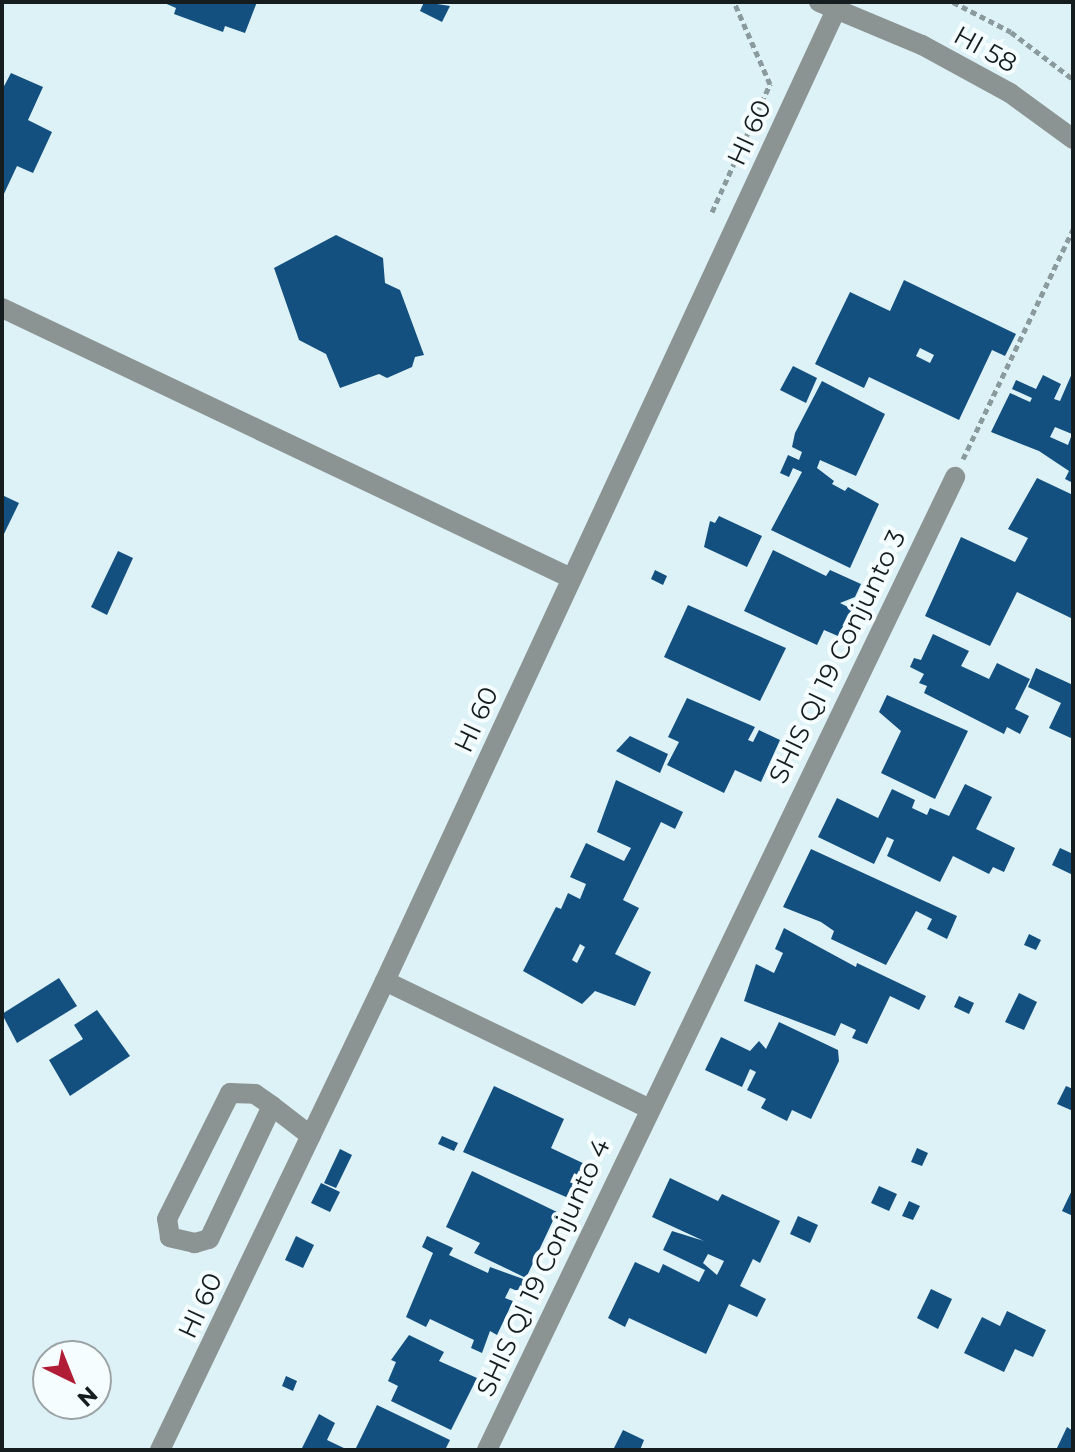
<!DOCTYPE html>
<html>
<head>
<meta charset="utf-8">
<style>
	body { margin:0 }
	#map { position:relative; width:1075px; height:1452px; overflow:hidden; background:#ddf2f7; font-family:Montserrat,sans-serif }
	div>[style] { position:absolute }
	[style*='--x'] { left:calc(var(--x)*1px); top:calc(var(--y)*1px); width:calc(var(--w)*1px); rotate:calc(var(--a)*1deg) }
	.building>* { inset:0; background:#13507f }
	.path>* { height:5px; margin-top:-2.5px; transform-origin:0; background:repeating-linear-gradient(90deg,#8a9a9d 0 6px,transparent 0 10px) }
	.minor>* { height:20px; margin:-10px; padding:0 10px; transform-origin:10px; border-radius:10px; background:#8b9492 }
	span { translate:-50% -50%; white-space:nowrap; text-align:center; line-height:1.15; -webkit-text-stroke:8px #f5fdff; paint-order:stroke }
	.street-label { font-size:26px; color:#151d1f }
	.frame { position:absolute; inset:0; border:4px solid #151d1f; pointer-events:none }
	.north { position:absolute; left:32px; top:1340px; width:80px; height:80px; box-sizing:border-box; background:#f5fdff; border:2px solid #9ba3a5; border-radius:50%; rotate:137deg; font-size:22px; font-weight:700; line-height:32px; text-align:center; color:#151d1f }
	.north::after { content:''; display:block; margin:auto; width:28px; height:36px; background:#b11d36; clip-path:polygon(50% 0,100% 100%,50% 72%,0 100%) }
</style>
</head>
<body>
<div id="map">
	<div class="building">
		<i style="clip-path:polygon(162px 2px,257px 2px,245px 33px,225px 26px,223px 32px,174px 14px,176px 8px)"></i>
		<i style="clip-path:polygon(424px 2px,450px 6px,442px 22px,420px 11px)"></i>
		<i style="clip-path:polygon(11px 73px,43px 87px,28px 120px,52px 132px,33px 173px,17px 166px,2px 198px,2px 90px)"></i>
		<i style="clip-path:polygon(336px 235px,383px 258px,385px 283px,400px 290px,424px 355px,415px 357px,412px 367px,387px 378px,379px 374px,340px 388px,326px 354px,299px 340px,274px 268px)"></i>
		<i style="clip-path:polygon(evenodd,904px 280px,1016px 334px,1005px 356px,992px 350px,959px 420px,869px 377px,864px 388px,815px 364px,850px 292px,890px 311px,904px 280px,920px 348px,934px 355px,930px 363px,916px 356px,920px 348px)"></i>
		<i style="clip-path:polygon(793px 366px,817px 378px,806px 403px,780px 390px)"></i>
		<i style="clip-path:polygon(evenodd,1073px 371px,1073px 483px,1065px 479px,1069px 471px,1039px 451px,991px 432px,1010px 393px,1030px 402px,1032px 398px,1012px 389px,1016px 380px,1036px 389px,1043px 375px,1061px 384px,1054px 399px,1060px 401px,1073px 371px,1055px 427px,1072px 434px,1068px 445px,1050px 437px,1055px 427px)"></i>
		<i style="clip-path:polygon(822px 381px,885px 414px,856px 476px,820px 460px,817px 468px,834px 481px,832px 484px,845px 491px,848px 487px,879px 504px,850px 568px,771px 530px,802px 472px,793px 468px,789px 477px,780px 473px,788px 455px,799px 460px,802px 452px,792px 447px,795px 433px)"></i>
		<i style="clip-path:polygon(1037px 478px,1073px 495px,1073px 619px,1017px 592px,990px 646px,925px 616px,961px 537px,1015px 562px,1028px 538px,1008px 529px)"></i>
		<i style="clip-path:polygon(2px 495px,19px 503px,2px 538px)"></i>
		<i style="clip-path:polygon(719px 516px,762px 536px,747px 567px,704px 547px,710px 521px,715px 523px)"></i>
		<i style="clip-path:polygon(773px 550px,826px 576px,830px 570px,861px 584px,855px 597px,840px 603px,852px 609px,838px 636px,824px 630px,817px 645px,744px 611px)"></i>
		<i style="clip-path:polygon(118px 551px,133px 558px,107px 615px,91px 607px)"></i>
		<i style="clip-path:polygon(655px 570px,667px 576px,663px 585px,651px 579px)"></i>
		<i style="clip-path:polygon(688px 605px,786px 648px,760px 701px,664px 657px)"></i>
		<i style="clip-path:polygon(933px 634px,969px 651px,961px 666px,974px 672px,989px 679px,997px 663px,1030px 679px,1015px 709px,1029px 716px,1020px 734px,1007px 727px,1004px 734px,924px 693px,927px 686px,919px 683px,924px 674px,910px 667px,914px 658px,921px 660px)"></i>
		<i style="clip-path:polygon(1036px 668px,1073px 685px,1073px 739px,1049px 728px,1061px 703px,1028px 687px)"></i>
		<i style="clip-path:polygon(887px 695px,968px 731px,935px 799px,881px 773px,901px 731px,879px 712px)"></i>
		<i style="clip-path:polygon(687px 698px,755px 727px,748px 740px,753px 742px,759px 730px,780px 740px,761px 782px,735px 770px,724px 793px,667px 765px,679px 742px,668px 737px)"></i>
		<i style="clip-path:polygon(630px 736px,668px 754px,660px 773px,616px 751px)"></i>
		<i style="clip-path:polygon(evenodd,616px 780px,683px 812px,675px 829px,661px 822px,623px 900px,639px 908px,615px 954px,651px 972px,635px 1006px,595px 991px,582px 1004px,523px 971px,556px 907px,561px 909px,568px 893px,580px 899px,586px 884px,570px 877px,586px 843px,624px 861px,631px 848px,597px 832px,616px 780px,580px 944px,585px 947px,577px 963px,572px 960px,580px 944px)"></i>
		<i style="clip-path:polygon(965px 784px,992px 797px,976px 829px,1015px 848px,1004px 872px,993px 867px,989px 874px,953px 856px,940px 882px,887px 856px,894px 840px,887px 837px,874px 864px,818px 837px,837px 798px,878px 818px,892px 789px,915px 800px,912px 808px,927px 815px,930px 808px,949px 816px)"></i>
		<i style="clip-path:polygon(1060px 848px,1073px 854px,1073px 875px,1052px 865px)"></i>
		<i style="clip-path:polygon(811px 849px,957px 916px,947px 939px,927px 929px,932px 919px,916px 911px,886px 965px,831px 939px,834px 931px,821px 922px,783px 907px)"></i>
		<i style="clip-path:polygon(784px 928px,856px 967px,857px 963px,926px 996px,919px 1010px,890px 996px,867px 1044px,852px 1038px,856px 1030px,841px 1023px,835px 1036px,744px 1001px,756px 964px,774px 973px,783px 953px,775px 949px)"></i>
		<i style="clip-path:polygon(1029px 934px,1041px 940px,1036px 950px,1024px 945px)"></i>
		<i style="clip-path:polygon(59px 978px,77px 1006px,17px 1043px,2px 1014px)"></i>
		<i style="clip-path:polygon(1019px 993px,1037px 1002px,1024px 1030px,1005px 1022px)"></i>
		<i style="clip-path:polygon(959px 996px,974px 1003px,969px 1014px,954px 1007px)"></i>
		<i style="clip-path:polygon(97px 1010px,130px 1056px,70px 1096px,49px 1060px,83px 1039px,74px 1025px)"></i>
		<i style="clip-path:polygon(779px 1022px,838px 1050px,839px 1061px,811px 1119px,792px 1110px,787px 1121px,761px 1108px,766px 1099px,747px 1090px,756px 1072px,750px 1069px,742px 1087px,705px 1070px,721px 1037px,750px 1051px,759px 1041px,766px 1049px)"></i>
		<i style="clip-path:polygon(494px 1086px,564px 1119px,551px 1148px,589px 1166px,573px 1200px,463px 1152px)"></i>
		<i style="clip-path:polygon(1066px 1086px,1073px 1089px,1073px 1111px,1057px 1104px)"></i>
		<i style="clip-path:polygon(442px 1136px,458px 1143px,454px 1151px,438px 1144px)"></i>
		<i style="clip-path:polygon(917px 1148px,928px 1153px,922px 1166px,911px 1162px)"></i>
		<i style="clip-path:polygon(340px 1149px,352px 1155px,336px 1188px,324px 1183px)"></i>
		<i style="clip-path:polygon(472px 1171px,557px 1212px,526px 1278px,474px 1253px,480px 1243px,446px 1227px)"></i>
		<i style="clip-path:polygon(evenodd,670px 1178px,718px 1201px,722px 1194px,780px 1221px,760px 1263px,753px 1259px,740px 1286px,766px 1299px,757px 1317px,729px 1304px,706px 1354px,629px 1318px,625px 1327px,608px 1318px,635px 1262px,659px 1273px,663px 1264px,699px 1282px,705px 1270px,663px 1250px,672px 1231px,704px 1241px,652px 1217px,670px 1178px,708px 1254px,724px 1261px,717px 1275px,703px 1263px,708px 1254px)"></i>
		<i style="clip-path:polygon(321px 1183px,340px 1192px,330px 1212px,311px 1203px)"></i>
		<i style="clip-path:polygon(879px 1186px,897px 1194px,889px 1211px,871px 1203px)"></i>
		<i style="clip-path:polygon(1073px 1188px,1073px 1216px,1062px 1211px)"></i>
		<i style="clip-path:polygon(909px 1201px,920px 1206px,913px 1220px,902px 1216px)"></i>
		<i style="clip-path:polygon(798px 1216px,818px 1225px,810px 1243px,790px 1234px)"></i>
		<i style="clip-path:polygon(296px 1236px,314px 1245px,303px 1268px,285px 1260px)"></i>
		<i style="clip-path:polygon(427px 1236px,453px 1248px,449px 1255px,488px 1273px,490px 1267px,526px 1280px,520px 1292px,510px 1288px,505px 1298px,513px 1301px,497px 1335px,490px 1331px,482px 1353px,471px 1348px,474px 1340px,430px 1319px,426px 1327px,406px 1317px,433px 1253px,422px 1247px)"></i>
		<i style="clip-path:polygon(931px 1289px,952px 1299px,938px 1329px,917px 1318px)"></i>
		<i style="clip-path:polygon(1007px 1311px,1046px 1330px,1033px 1357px,1015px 1349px,1004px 1372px,964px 1353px,982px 1317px,1000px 1326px)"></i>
		<i style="clip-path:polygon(409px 1335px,444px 1352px,439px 1361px,477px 1378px,451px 1430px,391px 1401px,398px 1386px,388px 1381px,396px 1362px,391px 1360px)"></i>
		<i style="clip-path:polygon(286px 1376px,297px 1381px,293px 1391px,282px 1386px)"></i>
		<i style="clip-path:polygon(377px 1405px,450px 1440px,445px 1450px,355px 1450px)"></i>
		<i style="clip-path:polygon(319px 1414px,335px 1423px,327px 1440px,348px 1450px,301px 1450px)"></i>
		<i style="clip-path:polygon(1067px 1427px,1073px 1431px,1073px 1450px,1056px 1450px)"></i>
		<i style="clip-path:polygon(623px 1430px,644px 1440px,640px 1450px,613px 1450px)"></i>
	</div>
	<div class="path">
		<i style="--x:953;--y:2;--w:65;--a:27.3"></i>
		<i style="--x:1011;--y:32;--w:78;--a:37.2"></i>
		<i style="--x:712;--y:212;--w:141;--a:-65.6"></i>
		<i style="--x:770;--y:84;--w:90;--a:-113.7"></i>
		<i style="--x:963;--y:459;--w:255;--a:-64.4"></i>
	</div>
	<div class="minor">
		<i style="--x:819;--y:2;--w:112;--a:22.7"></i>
		<i style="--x:922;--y:45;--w:100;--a:28.6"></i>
		<i style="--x:1010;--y:93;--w:78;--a:36.1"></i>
		<i style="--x:2;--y:308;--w:630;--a:25.39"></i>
		<i style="--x:385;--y:981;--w:292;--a:25.8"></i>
		<i style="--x:272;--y:1106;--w:147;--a:115.3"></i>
		<i style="--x:209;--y:1239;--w:15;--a:164"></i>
		<i style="--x:195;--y:1243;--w:26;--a:-167"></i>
		<i style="--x:170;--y:1237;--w:18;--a:-99"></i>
		<i style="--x:167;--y:1219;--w:141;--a:-63.4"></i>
		<i style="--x:230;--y:1093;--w:25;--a:2"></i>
		<i style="--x:255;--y:1094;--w:21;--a:35"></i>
		<i style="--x:272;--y:1106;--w:49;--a:37.6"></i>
		<i style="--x:160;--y:1450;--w:520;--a:-64.37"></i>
		<i style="--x:385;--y:981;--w:1071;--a:-65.09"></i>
		<i style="--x:487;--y:1450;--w:1080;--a:-64.31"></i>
	</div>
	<div class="street-label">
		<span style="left:985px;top:50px;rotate:29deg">HI 58</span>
		<span style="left:750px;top:133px;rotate:-65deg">HI 60</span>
		<span style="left:838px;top:657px;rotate:-64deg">SHIS QI 19 Conjunto 3</span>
		<span style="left:477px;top:720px;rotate:-65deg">HI 60</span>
		<span style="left:544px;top:1268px;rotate:-65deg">SHIS QI 19 Conjunto 4</span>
		<span style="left:201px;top:1306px;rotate:-65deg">HI 60</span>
	</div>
	<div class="frame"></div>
	<div class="north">N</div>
</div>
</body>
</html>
